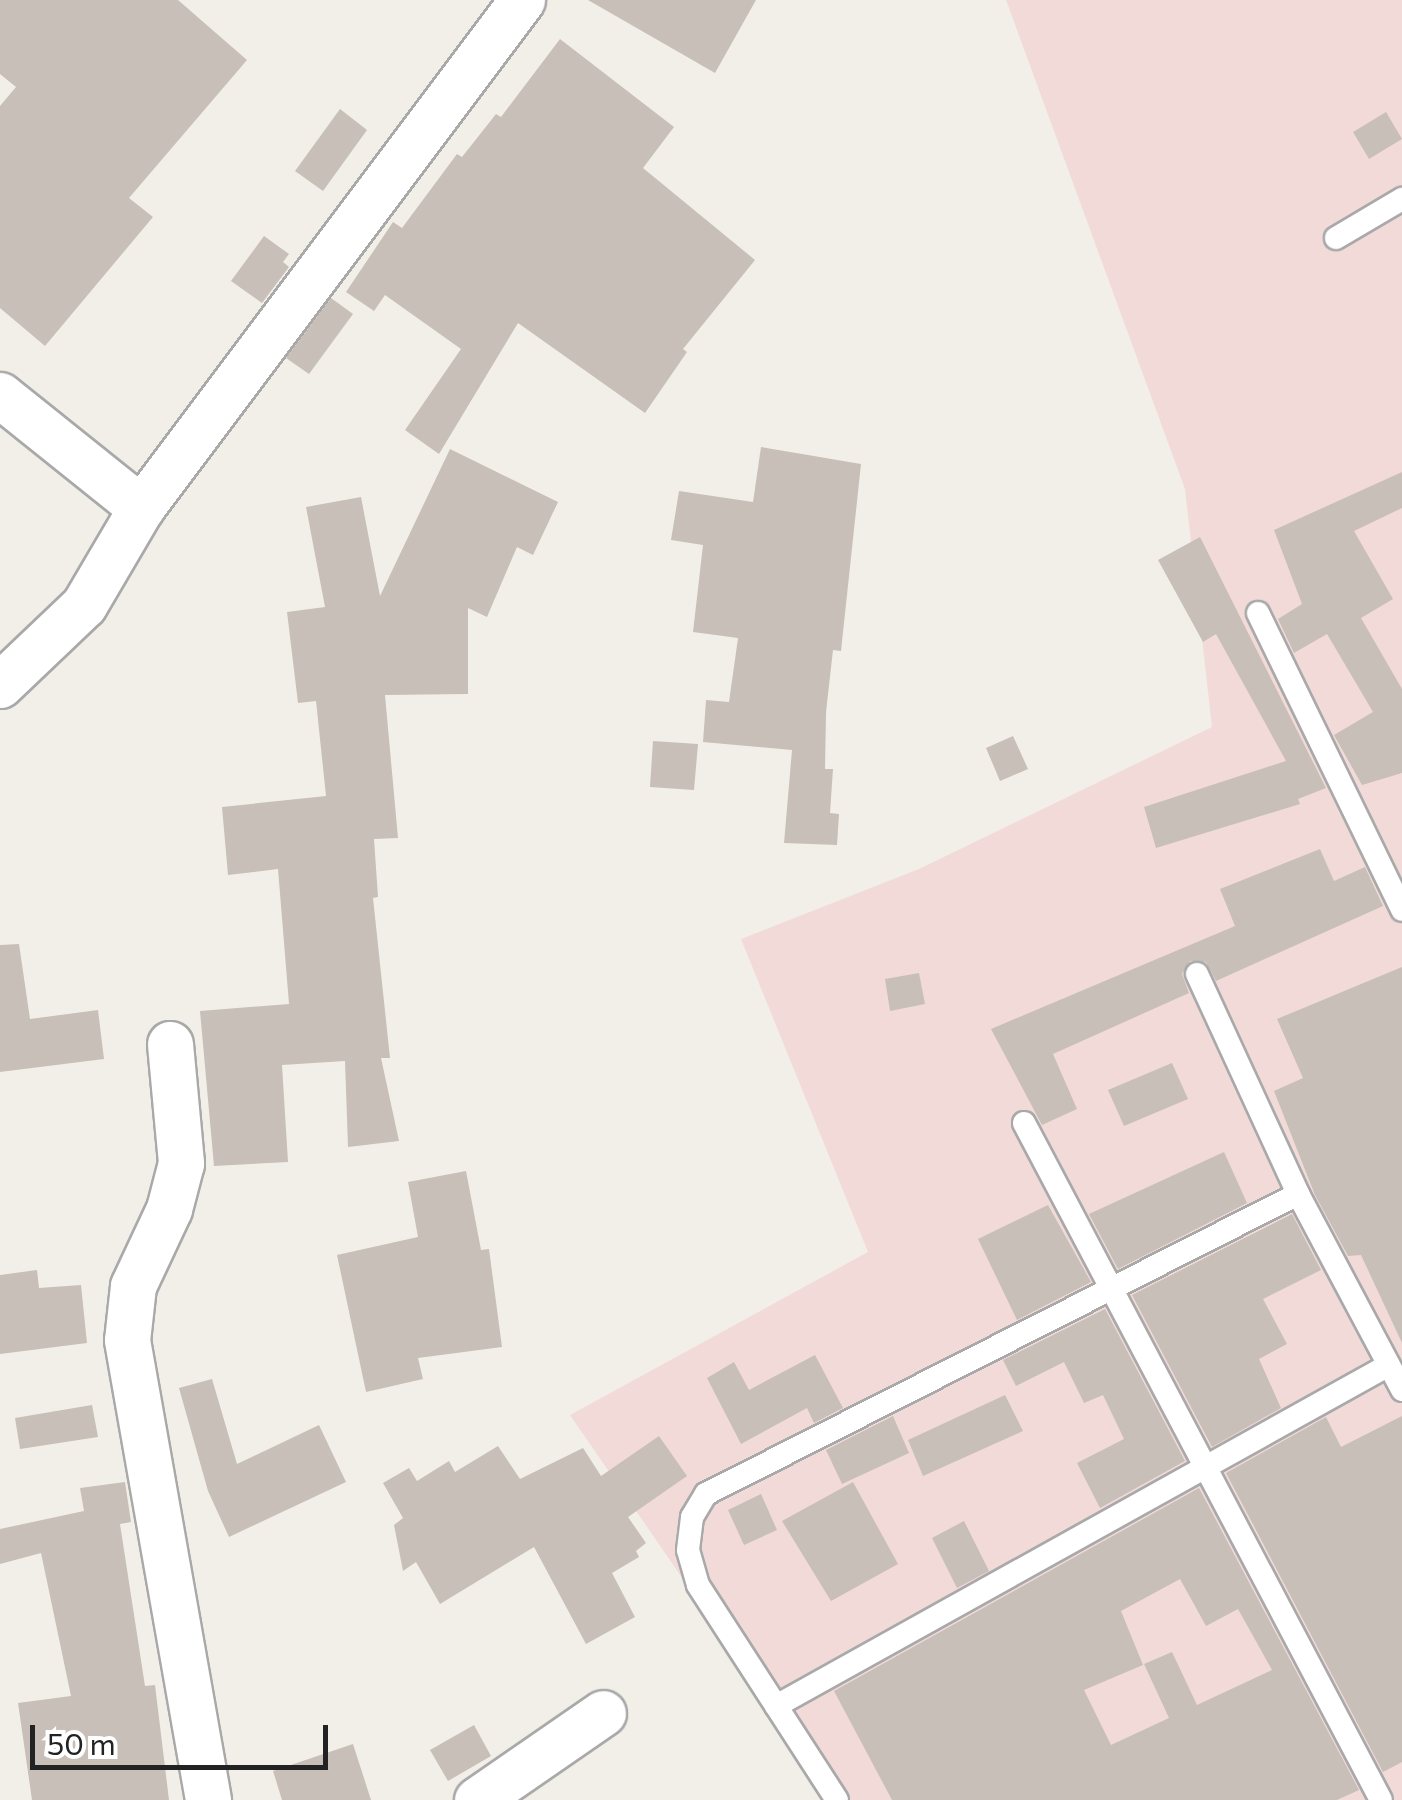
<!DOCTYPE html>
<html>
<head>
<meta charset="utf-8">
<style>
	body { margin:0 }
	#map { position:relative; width:1402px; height:1800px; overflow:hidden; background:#f2efe9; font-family:Commissioner,sans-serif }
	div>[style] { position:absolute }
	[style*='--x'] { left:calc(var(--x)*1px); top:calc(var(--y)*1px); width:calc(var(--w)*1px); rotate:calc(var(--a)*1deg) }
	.commercial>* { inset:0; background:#f2dad9 }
	.building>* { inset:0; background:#c7bfb8 }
	.roads { filter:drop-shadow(2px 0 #a9a9a9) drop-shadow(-2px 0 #a9a9a9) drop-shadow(0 2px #a9a9a9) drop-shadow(0 -2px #a9a9a9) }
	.lane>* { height:22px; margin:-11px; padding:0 11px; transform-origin:11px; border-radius:11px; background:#fff }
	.street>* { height:45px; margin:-22.5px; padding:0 22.5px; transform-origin:22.5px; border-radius:22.5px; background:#fff }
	span { translate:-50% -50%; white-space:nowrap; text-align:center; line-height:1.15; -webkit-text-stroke:8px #fff; paint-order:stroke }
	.scale { position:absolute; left:30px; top:1725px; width:298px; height:45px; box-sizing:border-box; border:5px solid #222; border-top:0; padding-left:12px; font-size:30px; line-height:35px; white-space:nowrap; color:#222; -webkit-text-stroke:8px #fff; paint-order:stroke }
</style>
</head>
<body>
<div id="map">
	<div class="commercial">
		<i style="clip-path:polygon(1006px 0,1402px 0,1402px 1800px,835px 1800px,570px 1415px,868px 1252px,741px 939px,919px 869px,1212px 727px,1185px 489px)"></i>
	</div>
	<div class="building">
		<i style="clip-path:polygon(0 0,178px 0,247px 60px,129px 198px,153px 217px,45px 346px,0 308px,0 106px,16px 87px,0 74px)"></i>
		<i style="clip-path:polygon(588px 0,756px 0,715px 73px)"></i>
		<i style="clip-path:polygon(560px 39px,674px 127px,643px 168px,755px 260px,683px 349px,687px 352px,645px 413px,518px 323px,439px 454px,405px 430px,461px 349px,385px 295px,374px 311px,346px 292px,393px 222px,402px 228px,457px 154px,462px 157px,496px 114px,501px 117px)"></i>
		<i style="clip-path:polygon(340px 109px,367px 130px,323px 191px,295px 171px)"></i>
		<i style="clip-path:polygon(1386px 112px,1402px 139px,1369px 159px,1353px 132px)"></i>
		<i style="clip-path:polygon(264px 236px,289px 254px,283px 262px,289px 267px,262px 303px,231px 281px)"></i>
		<i style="clip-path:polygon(331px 298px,353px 314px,309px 374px,286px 358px)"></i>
		<i style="clip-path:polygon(761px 447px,861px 464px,841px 651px,833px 650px,826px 712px,825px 769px,833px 769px,830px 813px,839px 814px,837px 845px,784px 843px,792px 750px,703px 742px,706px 700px,729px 702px,738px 638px,693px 632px,703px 545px,671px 540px,679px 491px,753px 502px)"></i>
		<i style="clip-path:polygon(450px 449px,558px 502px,533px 555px,517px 547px,487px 617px,468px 608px,468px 694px,385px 695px,398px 838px,374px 839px,378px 897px,373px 898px,390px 1058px,381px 1058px,399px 1141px,348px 1147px,345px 1061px,282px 1065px,288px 1162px,214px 1166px,200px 1011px,289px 1004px,278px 869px,228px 875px,222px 807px,326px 796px,316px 701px,298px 703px,287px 612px,325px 607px,306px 507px,361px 497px,380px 596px)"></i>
		<i style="clip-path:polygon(1402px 472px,1402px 508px,1354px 531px,1393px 599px,1361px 618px,1402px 689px,1402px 773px,1362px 785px,1334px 735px,1373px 712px,1327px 634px,1294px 653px,1278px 619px,1302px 604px,1274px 530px)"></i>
		<i style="clip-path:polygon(1200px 537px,1326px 788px,1298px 799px,1300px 804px,1156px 848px,1144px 807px,1286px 761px,1216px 634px,1203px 642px,1158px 560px)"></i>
		<i style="clip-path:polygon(1013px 736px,1028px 769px,1000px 781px,986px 748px)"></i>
		<i style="clip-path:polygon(653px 741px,698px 744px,694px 790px,650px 787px)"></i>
		<i style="clip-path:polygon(1320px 849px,1334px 881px,1365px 867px,1383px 906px,1216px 981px,1206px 962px,1190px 961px,1182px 974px,1189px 993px,1053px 1054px,1077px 1109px,1042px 1125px,991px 1029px,1235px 926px,1220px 889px)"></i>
		<i style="clip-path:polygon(19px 944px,30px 1019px,98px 1010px,104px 1059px,0 1072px,0 945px)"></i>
		<i style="clip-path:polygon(1402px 967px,1402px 1343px,1361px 1255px,1348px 1256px,1315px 1195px,1274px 1091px,1303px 1078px,1277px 1019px)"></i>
		<i style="clip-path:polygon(919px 973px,925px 1004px,890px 1011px,885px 979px)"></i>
		<i style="clip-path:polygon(1172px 1063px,1188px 1099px,1124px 1126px,1108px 1090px)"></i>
		<i style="clip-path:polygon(1224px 1152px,1247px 1203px,1118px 1269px,1089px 1214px)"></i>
		<i style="clip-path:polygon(466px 1171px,481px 1250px,489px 1249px,502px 1347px,418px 1358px,423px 1379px,366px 1392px,337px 1255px,418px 1237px,408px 1182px)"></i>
		<i style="clip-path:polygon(1048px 1205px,1091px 1282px,1017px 1320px,978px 1239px)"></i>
		<i style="clip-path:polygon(1292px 1214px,1321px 1270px,1263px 1299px,1287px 1344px,1259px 1359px,1281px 1408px,1212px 1447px,1132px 1295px)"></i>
		<i style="clip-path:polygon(37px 1270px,39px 1288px,81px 1285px,87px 1343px,0 1354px,0 1275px)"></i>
		<i style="clip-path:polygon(1105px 1309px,1185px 1461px,1100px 1508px,1077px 1463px,1124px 1439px,1103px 1395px,1084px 1403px,1064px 1362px,1016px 1386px,1003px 1360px)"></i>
		<i style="clip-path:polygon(815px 1355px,843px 1408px,814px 1423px,807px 1408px,741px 1444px,707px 1378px,734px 1362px,749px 1390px)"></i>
		<i style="clip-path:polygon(212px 1379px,237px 1464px,319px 1425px,346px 1482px,229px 1537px,208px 1491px,179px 1388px)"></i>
		<i style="clip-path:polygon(1005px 1395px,1023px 1431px,923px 1476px,908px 1440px)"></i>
		<i style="clip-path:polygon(92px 1405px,98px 1437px,20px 1449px,15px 1418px)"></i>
		<i style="clip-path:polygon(893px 1416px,909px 1453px,842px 1484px,826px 1450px)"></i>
		<i style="clip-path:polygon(1402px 1416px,1402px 1762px,1383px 1772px,1226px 1473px,1326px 1417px,1341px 1447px)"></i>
		<i style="clip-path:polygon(659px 1436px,687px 1476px,628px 1517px,646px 1543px,636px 1551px,639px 1557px,612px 1573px,635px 1617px,586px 1644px,534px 1547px,440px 1604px,416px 1562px,403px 1571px,394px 1525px,403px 1518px,383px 1483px,409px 1468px,417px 1481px,449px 1461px,455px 1472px,498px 1446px,520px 1479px,583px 1448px,601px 1476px)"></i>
		<i style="clip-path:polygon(125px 1482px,131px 1522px,120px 1524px,145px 1686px,155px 1685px,169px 1800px,32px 1800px,18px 1703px,71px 1696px,41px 1553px,0 1564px,0 1529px,84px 1511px,80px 1488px)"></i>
		<i style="clip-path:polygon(853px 1482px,898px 1564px,831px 1601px,782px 1521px)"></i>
		<i style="clip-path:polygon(evenodd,1199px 1488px,1359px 1790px,1337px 1800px,892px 1800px,834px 1691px,1199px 1488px,1180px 1579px,1206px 1626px,1238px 1609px,1272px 1670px,1197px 1705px,1172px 1652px,1144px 1664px,1169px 1718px,1111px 1745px,1084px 1690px,1143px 1665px,1121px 1611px,1180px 1579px)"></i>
		<i style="clip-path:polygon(761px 1494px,777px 1530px,744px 1545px,728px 1510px)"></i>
		<i style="clip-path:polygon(964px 1521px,989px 1571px,957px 1588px,932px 1538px)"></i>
		<i style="clip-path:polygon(474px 1725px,491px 1756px,448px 1781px,430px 1750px)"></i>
		<i style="clip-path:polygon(353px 1744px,371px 1800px,282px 1800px,273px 1771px)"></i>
	</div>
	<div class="roads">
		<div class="lane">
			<i style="--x:1336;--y:238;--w:77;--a:-30.6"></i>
			<i style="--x:1258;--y:613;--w:330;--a:64.1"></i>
			<i style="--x:1197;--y:974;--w:242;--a:65.3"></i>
			<i style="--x:1298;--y:1194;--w:222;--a:62"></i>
			<i style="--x:1024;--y:1123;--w:765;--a:62.2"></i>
			<i style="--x:776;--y:1706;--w:701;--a:-29.09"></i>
			<i style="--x:837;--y:1800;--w:256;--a:-122.9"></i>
			<i style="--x:698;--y:1585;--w:36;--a:-106"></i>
			<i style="--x:688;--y:1550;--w:33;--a:-83"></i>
			<i style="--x:692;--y:1517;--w:27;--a:-59"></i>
			<i style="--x:706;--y:1494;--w:664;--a:-26.87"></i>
		</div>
		<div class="street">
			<i style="--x:0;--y:395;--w:181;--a:38.7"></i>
			<i style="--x:0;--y:685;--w:116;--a:-43.6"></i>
			<i style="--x:84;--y:605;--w:113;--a:-59.6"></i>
			<i style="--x:141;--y:508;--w:635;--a:-53.13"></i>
			<i style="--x:170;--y:1044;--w:120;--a:84.7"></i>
			<i style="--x:181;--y:1163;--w:48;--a:104.6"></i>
			<i style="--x:169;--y:1209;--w:85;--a:115.1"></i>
			<i style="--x:133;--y:1286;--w:54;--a:96.3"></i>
			<i style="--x:127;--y:1340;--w:467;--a:80"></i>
			<i style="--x:477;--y:1800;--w:153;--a:-34.6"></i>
		</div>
	</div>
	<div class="scale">50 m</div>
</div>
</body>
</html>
